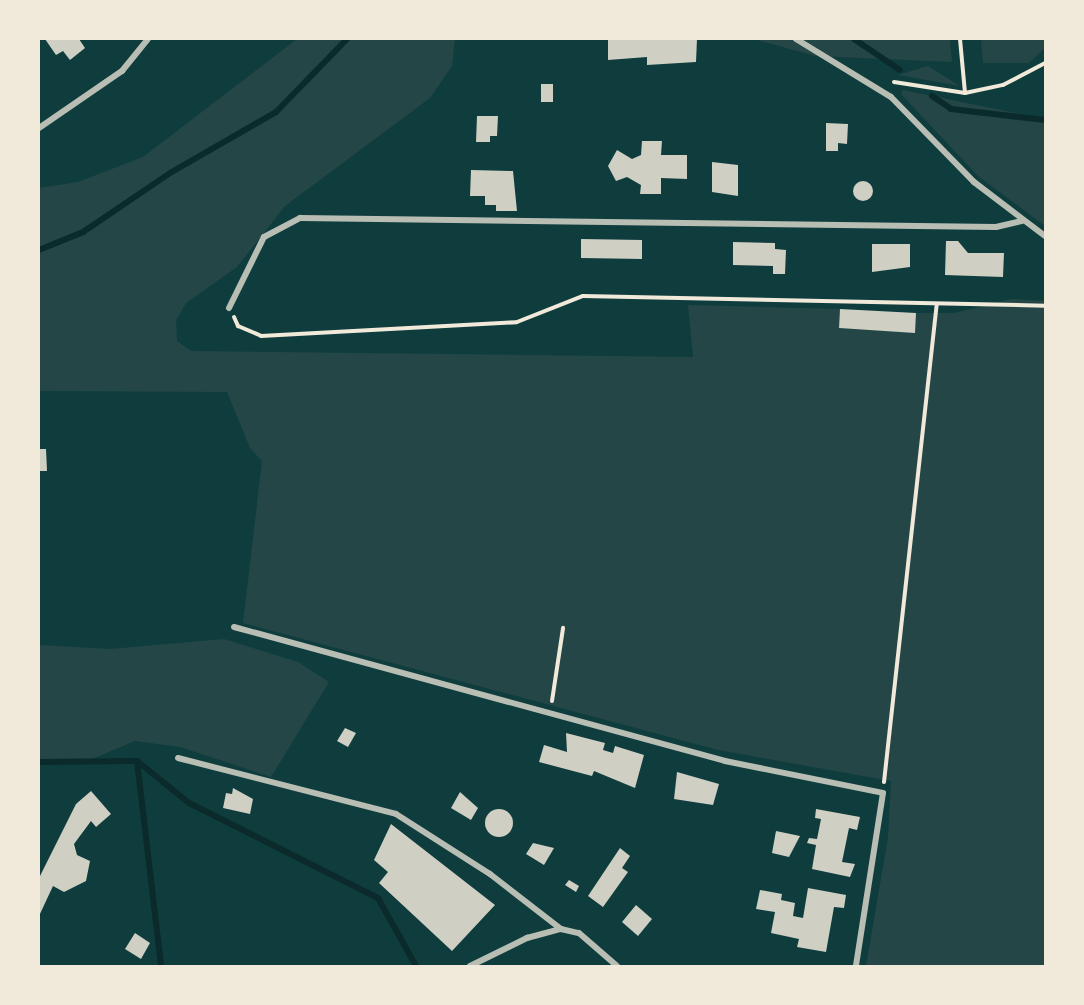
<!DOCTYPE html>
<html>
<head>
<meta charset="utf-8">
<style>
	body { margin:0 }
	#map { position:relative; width:1084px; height:1005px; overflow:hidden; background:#0f3d3e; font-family:"Times New Roman",serif }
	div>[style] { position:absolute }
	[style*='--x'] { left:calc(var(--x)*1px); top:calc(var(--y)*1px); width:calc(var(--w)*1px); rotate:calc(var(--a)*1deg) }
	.green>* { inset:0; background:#244646 }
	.stream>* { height:6px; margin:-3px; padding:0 3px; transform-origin:3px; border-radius:3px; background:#0a2a2b }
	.building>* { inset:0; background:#cfcfc3 }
	.round { border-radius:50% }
	.path>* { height:4px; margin:-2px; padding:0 2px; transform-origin:2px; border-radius:2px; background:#f1e9da }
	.minor>* { height:6px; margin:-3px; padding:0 3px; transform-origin:3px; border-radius:3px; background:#b8beb3 }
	span { translate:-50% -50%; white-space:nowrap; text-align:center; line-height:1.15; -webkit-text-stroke:6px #f1e9da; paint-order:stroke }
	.frame { position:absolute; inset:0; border:40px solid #f1e9da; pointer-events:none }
</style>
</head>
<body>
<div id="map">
	<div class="green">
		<i style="clip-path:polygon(297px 39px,455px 39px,452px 66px,430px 98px,285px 206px,237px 267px,186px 303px,176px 320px,177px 341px,191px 351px,693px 357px,688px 305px,840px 309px,839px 328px,914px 332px,916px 313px,954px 313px,1012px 299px,1045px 301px,1045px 966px,866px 966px,888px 838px,891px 781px,718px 750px,243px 623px,262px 461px,250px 448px,227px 392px,39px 391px,39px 188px,78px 182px,143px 157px)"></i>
		<i style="clip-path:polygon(754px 39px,950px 39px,952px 62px,815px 56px)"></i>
		<i style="clip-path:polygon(981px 39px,1045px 39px,1045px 48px,1029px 63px,983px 63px)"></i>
		<i style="clip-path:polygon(928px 66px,960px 86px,898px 75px)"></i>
		<i style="clip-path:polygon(903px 90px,1045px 119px,1045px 226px,978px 176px,901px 94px)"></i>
		<i style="clip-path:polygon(224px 639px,298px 662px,329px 682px,271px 777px,180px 747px,135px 741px,92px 759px,39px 762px,39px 645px,110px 649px)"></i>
	</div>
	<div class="stream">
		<i style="--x:854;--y:39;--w:55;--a:34"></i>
		<i style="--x:932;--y:96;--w:23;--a:34"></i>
		<i style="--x:951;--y:109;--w:95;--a:6.7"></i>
		<i style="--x:39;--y:250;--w:48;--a:-22.2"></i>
		<i style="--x:83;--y:232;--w:105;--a:-34.1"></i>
		<i style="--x:170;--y:173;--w:122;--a:-29.9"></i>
		<i style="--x:276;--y:112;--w:102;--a:-45.8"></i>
		<i style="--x:137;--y:761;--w:206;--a:83.3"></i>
		<i style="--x:39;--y:762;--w:98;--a:-0.6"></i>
		<i style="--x:137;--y:761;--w:67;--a:38.9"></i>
		<i style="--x:189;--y:803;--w:212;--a:26.7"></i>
		<i style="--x:378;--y:898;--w:78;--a:60.8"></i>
	</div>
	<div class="building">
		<i style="clip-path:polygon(45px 39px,79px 39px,85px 48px,70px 60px,63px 51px,56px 55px)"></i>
		<i style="clip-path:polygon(608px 39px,697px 39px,696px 62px,647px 65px,647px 57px,608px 60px)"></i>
		<i style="clip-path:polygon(541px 84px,553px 84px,553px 102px,541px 102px)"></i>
		<i style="clip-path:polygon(477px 116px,498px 116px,497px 136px,490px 136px,490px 142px,476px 142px)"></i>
		<i style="clip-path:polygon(826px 123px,848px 124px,847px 144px,838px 143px,838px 151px,826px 151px)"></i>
		<i style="clip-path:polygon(642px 141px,662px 141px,661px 155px,687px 155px,687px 179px,661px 178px,661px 194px,640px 194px,641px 185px,627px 177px,616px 181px,608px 166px,617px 150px,632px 159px,641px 155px)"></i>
		<i style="clip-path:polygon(712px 162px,738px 165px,738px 196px,712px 192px)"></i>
		<i style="clip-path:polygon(471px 170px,513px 171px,517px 211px,496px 211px,496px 205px,485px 205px,485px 196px,470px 196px)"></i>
		<i class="round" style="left:853px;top:181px;width:20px;height:20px"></i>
		<i style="clip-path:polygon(581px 239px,642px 240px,642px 259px,581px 258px)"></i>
		<i style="clip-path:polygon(946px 241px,958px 241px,968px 253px,1004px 253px,1003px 277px,945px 275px)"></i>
		<i style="clip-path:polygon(733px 242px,775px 243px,775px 249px,786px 250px,785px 274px,773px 274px,773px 266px,733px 265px)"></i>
		<i style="clip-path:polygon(872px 244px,910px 244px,910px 267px,872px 272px)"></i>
		<i style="clip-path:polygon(840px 309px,916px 313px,915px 333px,839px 328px)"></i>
		<i style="clip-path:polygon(39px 449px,46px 449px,47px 471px,39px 471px)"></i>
		<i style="clip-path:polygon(345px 728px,356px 733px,348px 747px,337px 741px)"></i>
		<i style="clip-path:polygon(566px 733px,605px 743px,603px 750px,613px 753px,615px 746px,644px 755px,635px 788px,594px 771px,592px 776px,539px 762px,544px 745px,567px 752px)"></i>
		<i style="clip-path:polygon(677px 772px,719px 784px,713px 805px,674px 799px)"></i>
		<i style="clip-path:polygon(233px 788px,253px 799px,250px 814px,223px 808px,226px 793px,232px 794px)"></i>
		<i style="clip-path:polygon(91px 791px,111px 814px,96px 827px,91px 821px,74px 844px,77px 855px,90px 861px,86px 881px,64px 892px,53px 886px,39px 916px,39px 878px,76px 804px)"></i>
		<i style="clip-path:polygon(460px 792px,478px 808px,471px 820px,451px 808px)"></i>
		<i style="clip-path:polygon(816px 809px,860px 817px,857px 830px,849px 828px,842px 862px,855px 864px,850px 877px,812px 869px,816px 845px,807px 843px,809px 838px,817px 839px,821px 819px,815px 818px)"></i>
		<i class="round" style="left:485px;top:809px;width:28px;height:28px"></i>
		<i style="clip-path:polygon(391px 824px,495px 905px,452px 951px,379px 883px,388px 872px,374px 860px)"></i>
		<i style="clip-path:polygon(776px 831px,800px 836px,789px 857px,772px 853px)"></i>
		<i style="clip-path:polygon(533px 843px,554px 848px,544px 865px,526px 854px)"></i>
		<i style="clip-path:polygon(620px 848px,630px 856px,622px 868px,628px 872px,603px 907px,588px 896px)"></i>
		<i style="clip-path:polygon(569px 880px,579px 886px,576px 892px,565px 885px)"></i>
		<i style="clip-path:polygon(808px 888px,846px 895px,844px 908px,834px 907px,826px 952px,797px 947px,799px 939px,771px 933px,775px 912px,756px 909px,760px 890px,782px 894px,781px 900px,795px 903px,793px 916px,803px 918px)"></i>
		<i style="clip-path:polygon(636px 905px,652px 919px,638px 936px,622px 922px)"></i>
		<i style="clip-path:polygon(135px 933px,150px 943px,141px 959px,125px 949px)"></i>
	</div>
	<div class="path">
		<i style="--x:960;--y:39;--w:54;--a:84.7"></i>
		<i style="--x:894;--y:82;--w:72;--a:8.8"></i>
		<i style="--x:965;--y:93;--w:39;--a:-12"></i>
		<i style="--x:1003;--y:85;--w:47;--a:-27.6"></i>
		<i style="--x:234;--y:317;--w:10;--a:66"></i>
		<i style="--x:238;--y:326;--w:25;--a:23"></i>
		<i style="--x:261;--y:336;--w:256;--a:-3.1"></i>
		<i style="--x:517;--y:322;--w:71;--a:-21.5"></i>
		<i style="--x:583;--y:296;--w:462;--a:1.2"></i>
		<i style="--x:552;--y:701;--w:74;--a:-81.4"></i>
		<i style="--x:884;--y:782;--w:480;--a:-83.7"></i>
	</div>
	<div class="minor">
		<i style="--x:796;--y:39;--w:111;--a:31.4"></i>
		<i style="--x:891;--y:97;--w:119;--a:45.7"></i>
		<i style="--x:974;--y:182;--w:89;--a:37.3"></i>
		<i style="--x:39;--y:128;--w:101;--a:-34.5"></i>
		<i style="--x:122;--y:71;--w:41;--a:-50.9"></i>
		<i style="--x:229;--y:308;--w:79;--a:-63.8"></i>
		<i style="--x:264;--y:237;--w:41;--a:-27.8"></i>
		<i style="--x:300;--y:218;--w:696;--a:0.74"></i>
		<i style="--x:996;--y:227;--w:27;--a:-13"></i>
		<i style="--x:234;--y:627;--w:509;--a:15.26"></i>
		<i style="--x:725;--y:761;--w:161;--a:11.4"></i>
		<i style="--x:883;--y:793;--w:175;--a:98.9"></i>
		<i style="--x:178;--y:758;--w:225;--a:14.4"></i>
		<i style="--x:396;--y:814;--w:112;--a:32.6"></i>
		<i style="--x:490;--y:874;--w:90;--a:37.8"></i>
		<i style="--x:470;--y:966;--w:64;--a:-26.2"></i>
		<i style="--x:527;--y:938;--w:35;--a:-15"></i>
		<i style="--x:561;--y:929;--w:18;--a:13"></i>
		<i style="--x:579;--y:933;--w:50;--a:41"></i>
	</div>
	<div class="frame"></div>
</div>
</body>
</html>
